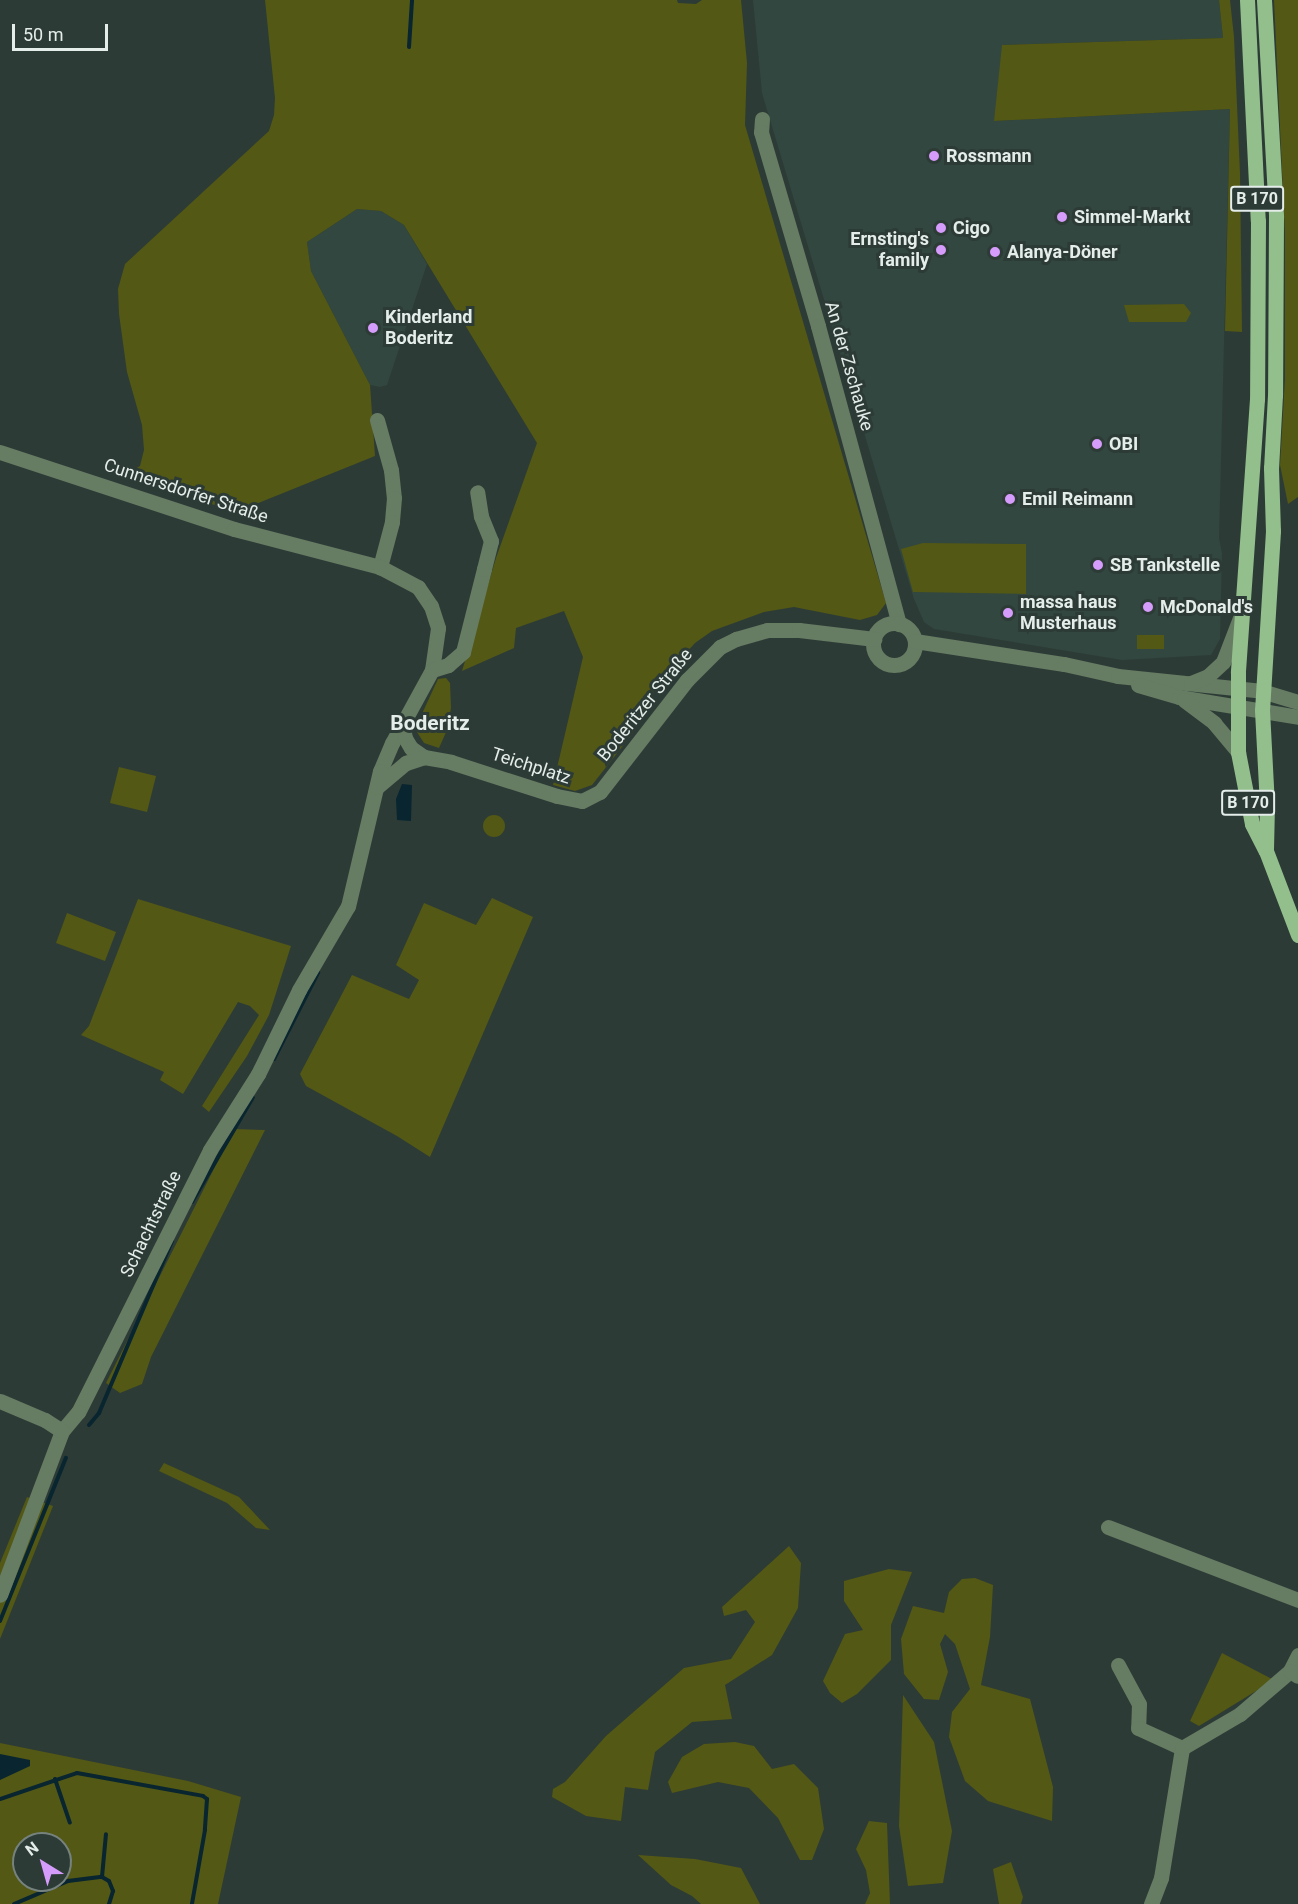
<!DOCTYPE html>
<html>
<head>
<meta charset="utf-8">
<style>
	body { margin:0 }
	#map { position:relative; width:1298px; height:1904px; overflow:hidden; background:#2d3b36; font-family:Roboto,sans-serif }
	div>[style] { position:absolute }
	[style*='--x'] { left:calc(var(--x)*1px); top:calc(var(--y)*1px); width:calc(var(--w)*1px); rotate:calc(var(--a)*1deg) }
	.built>* { inset:0; background:#32473f }
	.green>* { inset:0; background:#535814 }
	.round { border-radius:50% }
	.water>* { inset:0; background:#082530 }
	.stream>* { height:4px; margin:-2px; padding:0 2px; transform-origin:2px; border-radius:2px; background:#082530 }
	.minor>* { height:15px; margin:-7.5px; padding:0 7.5px; transform-origin:7.5px; border-radius:7.5px; background:#667c63 }
	.minor>.ring { margin:-7.5px; padding:0; box-sizing:content-box; background:none; border:15px solid #667c63; border-radius:50% }
	.major>* { height:15px; margin:-7.5px; padding:0 7.5px; transform-origin:7.5px; border-radius:7.5px; background:#93bf8d }
	.dots>* { width:16px; height:16px; translate:-50% -50%; box-sizing:border-box; border:3px solid #2d3b36; border-radius:50% }
	span { translate:-50% -50%; white-space:nowrap; text-align:center; line-height:1.15; -webkit-text-stroke:6px #2d3b36; paint-order:stroke }
	.shield-label span { padding:2px 4px; background:#2d3b36; border:2px solid; border-radius:4px; -webkit-text-stroke-width:0 }
	.shield-label { font-size:16px; color:#e4ede9; font-weight:700 }
	.poi-label { font-size:18px; color:#e4ede9; font-weight:700 }
	.left { translate:0 -50%; text-align:left }
	.right { translate:-100% -50%; text-align:right }
	.street-label { font-size:18px; color:#e4ede9 }
	.quarter-label { font-size:21px; color:#e4ede9; font-weight:700 }
	.north { position:absolute; left:12px; top:1832px; width:60px; height:60px; box-sizing:border-box; background:#2d3b36; border:2px solid #76827e; border-radius:50%; rotate:323deg; font-size:16px; font-weight:700; line-height:24px; text-align:center; color:#e4ede9 }
	.north::after { content:''; display:block; margin:auto; width:21px; height:27px; background:#d59cfb; clip-path:polygon(50% 0,100% 100%,50% 72%,0 100%) }
	.scale { position:absolute; left:12px; top:24px; width:96px; height:27px; box-sizing:border-box; border:3px solid #e4ede9; border-top:0; padding-left:8px; font-size:18px; line-height:21px; white-space:nowrap; color:#e4ede9; -webkit-text-stroke:4px #2d3b36; paint-order:stroke }
</style>
</head>
<body>
<div id="map">
	<div class="built">
		<i style="clip-path:polygon(753px 0,1219px 0,1223px 38px,1003px 45px,995px 121px,1230px 109px,1219px 538px,1222px 553px,1220px 639px,1211px 655px,1122px 660px,934px 629px,924px 622px,914px 599px,762px 93px)"></i>
		<i style="clip-path:polygon(357px 209px,381px 211px,404px 225px,427px 264px,387px 385px,380px 387px,370px 385px,311px 271px,307px 242px)"></i>
	</div>
	<div class="green">
		<i style="clip-path:polygon(265px 0,677px 0,678px 3px,696px 4px,702px 0,741px 0,747px 63px,745px 125px,886px 603px,877px 615px,860px 620px,794px 607px,764px 612px,712px 631px,695px 643px,674px 666px,633px 724px,637px 728px,592px 785px,575px 791px,553px 785px,583px 657px,564px 611px,516px 628px,514px 648px,462px 671px,496px 558px,537px 443px,404px 225px,381px 211px,357px 209px,307px 242px,311px 271px,370px 385px,375px 456px,236px 512px,101px 468px,131px 471px,140px 466px,144px 450px,142px 425px,127px 372px,119px 314px,118px 289px,125px 264px,269px 131px,274px 115px,275px 98px)"></i>
		<i style="clip-path:polygon(1219px 0,1230px 0,1234px 37px,1240px 173px,1242px 332px,1225px 331px,1230px 109px,994px 121px,1002px 45px,1223px 38px)"></i>
		<i style="clip-path:polygon(1274px 0,1298px 0,1298px 497px,1288px 504px,1280px 465px,1285px 379px,1285px 234px)"></i>
		<i style="clip-path:polygon(1184px 304px,1191px 313px,1186px 322px,1129px 322px,1124px 305px)"></i>
		<i style="clip-path:polygon(923px 543px,1026px 544px,1026px 594px,913px 592px,901px 549px)"></i>
		<i style="clip-path:polygon(1137px 635px,1164px 635px,1164px 649px,1137px 649px)"></i>
		<i style="clip-path:polygon(446px 678px,450px 683px,451px 708px,447px 730px,439px 748px,424px 743px,415px 729px,438px 679px)"></i>
		<i style="clip-path:polygon(119px 767px,156px 776px,147px 812px,110px 803px)"></i>
		<i class="round" style="left:483px;top:815px;width:22px;height:22px"></i>
		<i style="clip-path:polygon(492px 898px,533px 917px,430px 1157px,397px 1136px,306px 1086px,300px 1074px,352px 975px,409px 999px,419px 980px,396px 965px,424px 903px,476px 925px)"></i>
		<i style="clip-path:polygon(138px 899px,291px 946px,269px 1015px,247px 1056px,209px 1112px,202px 1106px,259px 1015px,250px 1006px,238px 1002px,183px 1094px,160px 1080px,164px 1072px,81px 1035px,89px 1026px)"></i>
		<i style="clip-path:polygon(67px 913px,116px 932px,105px 961px,56px 943px)"></i>
		<i style="clip-path:polygon(234px 1129px,265px 1130px,151px 1357px,142px 1384px,120px 1393px,106px 1383px)"></i>
		<i style="clip-path:polygon(164px 1463px,239px 1497px,270px 1530px,256px 1528px,227px 1503px,159px 1471px)"></i>
		<i style="clip-path:polygon(27px 1497px,53px 1506px,0 1639px,0 1563px)"></i>
		<i style="clip-path:polygon(789px 1546px,801px 1563px,798px 1608px,772px 1655px,725px 1685px,732px 1719px,692px 1722px,655px 1752px,648px 1790px,625px 1787px,621px 1821px,586px 1816px,552px 1797px,553px 1789px,565px 1782px,606px 1736px,684px 1668px,731px 1659px,755px 1622px,746px 1610px,724px 1616px,722px 1607px)"></i>
		<i style="clip-path:polygon(889px 1569px,912px 1572px,891px 1625px,891px 1660px,857px 1694px,842px 1703px,830px 1693px,823px 1681px,845px 1634px,863px 1630px,844px 1601px,844px 1581px)"></i>
		<i style="clip-path:polygon(975px 1578px,993px 1585px,990px 1637px,981px 1685px,1030px 1699px,1053px 1787px,1052px 1821px,988px 1801px,965px 1781px,949px 1737px,952px 1712px,970px 1689px,955px 1644px,945px 1634px,940px 1644px,948px 1672px,939px 1700px,924px 1699px,904px 1674px,901px 1639px,913px 1606px,944px 1613px,949px 1592px,962px 1579px)"></i>
		<i style="clip-path:polygon(1222px 1653px,1274px 1680px,1199px 1726px,1190px 1721px)"></i>
		<i style="clip-path:polygon(903px 1695px,934px 1742px,952px 1831px,943px 1883px,908px 1886px,899px 1826px)"></i>
		<i style="clip-path:polygon(735px 1742px,754px 1746px,772px 1769px,794px 1764px,818px 1788px,824px 1829px,812px 1860px,800px 1860px,778px 1818px,749px 1788px,718px 1782px,672px 1793px,668px 1782px,682px 1757px,704px 1744px)"></i>
		<i style="clip-path:polygon(evenodd,0 1743px,188px 1781px,241px 1797px,218px 1904px,0 1904px,0 1743px,24px 1844px,60px 1844px,60px 1880px,24px 1880px,24px 1844px)"></i>
		<i style="clip-path:polygon(869px 1821px,887px 1823px,890px 1904px,865px 1904px,870px 1893px,866px 1870px,856px 1849px)"></i>
		<i style="clip-path:polygon(638px 1855px,695px 1859px,741px 1868px,760px 1904px,701px 1904px,692px 1896px,671px 1885px)"></i>
		<i style="clip-path:polygon(1011px 1862px,1023px 1897px,1021px 1904px,999px 1904px,993px 1869px)"></i>
	</div>
	<div class="water">
		<i style="clip-path:polygon(402px 784px,412px 785px,411px 821px,397px 820px,396px 799px)"></i>
		<i style="clip-path:polygon(0 1754px,30px 1760px,30px 1766px,0 1780px)"></i>
	</div>
	<div class="stream">
		<i style="--x:409;--y:47;--w:47;--a:-86.3"></i>
		<i style="--x:274;--y:1059;--w:97;--a:-62.9"></i>
		<i style="--x:192;--y:1202;--w:121;--a:-59.8"></i>
		<i style="--x:89;--y:1425;--w:16;--a:-50"></i>
		<i style="--x:99;--y:1413;--w:187;--a:-67"></i>
		<i style="--x:0;--y:1621;--w:176;--a:-68"></i>
		<i style="--x:55;--y:1779;--w:46;--a:71.2"></i>
		<i style="--x:0;--y:1799;--w:81;--a:-18.7"></i>
		<i style="--x:77;--y:1773;--w:128;--a:10.3"></i>
		<i style="--x:203;--y:1796;--w:5;--a:37"></i>
		<i style="--x:207;--y:1799;--w:31;--a:94"></i>
		<i style="--x:205;--y:1830;--w:75;--a:100"></i>
		<i style="--x:102;--y:1877;--w:43;--a:-84.7"></i>
		<i style="--x:14;--y:1904;--w:59;--a:-23.1"></i>
		<i style="--x:68;--y:1881;--w:34;--a:-7"></i>
		<i style="--x:102;--y:1877;--w:8;--a:30"></i>
		<i style="--x:109;--y:1881;--w:11;--a:68"></i>
		<i style="--x:113;--y:1891;--w:14;--a:107"></i>
	</div>
	<div class="minor">
		<i style="--x:762;--y:119;--w:13;--a:94"></i>
		<i style="--x:761;--y:132;--w:202;--a:73.6"></i>
		<i style="--x:818;--y:326;--w:309;--a:74.8"></i>
		<i style="--x:377;--y:420;--w:52;--a:74.4"></i>
		<i style="--x:391;--y:470;--w:28;--a:84"></i>
		<i style="--x:394;--y:498;--w:24;--a:95"></i>
		<i style="--x:392;--y:522;--w:47;--a:104.9"></i>
		<i style="--x:0;--y:452;--w:246;--a:18.2"></i>
		<i style="--x:234;--y:529;--w:151;--a:14.6"></i>
		<i style="--x:380;--y:567;--w:43;--a:27.8"></i>
		<i style="--x:418;--y:587;--w:23;--a:56"></i>
		<i style="--x:431;--y:606;--w:23;--a:72"></i>
		<i style="--x:438;--y:628;--w:42;--a:98.1"></i>
		<i style="--x:432;--y:670;--w:83;--a:118.7"></i>
		<i style="--x:392;--y:743;--w:30;--a:113"></i>
		<i style="--x:380;--y:771;--w:139;--a:103.3"></i>
		<i style="--x:348;--y:906;--w:97;--a:120.3"></i>
		<i style="--x:299;--y:990;--w:93;--a:116"></i>
		<i style="--x:258;--y:1074;--w:90;--a:122.3"></i>
		<i style="--x:210;--y:1150;--w:293;--a:116.7"></i>
		<i style="--x:78;--y:1412;--w:25;--a:130"></i>
		<i style="--x:62;--y:1431;--w:175;--a:110.7"></i>
		<i class="ring" style="left:873px;top:623px;width:27px;height:27px"></i>
		<i style="--x:915;--y:641;--w:151;--a:8.8"></i>
		<i style="--x:1064;--y:664;--w:55;--a:12.5"></i>
		<i style="--x:1118;--y:676;--w:145;--a:5.9"></i>
		<i style="--x:1262;--y:691;--w:38;--a:17"></i>
		<i style="--x:432;--y:670;--w:17;--a:-17"></i>
		<i style="--x:448;--y:665;--w:20;--a:-41"></i>
		<i style="--x:463;--y:652;--w:86;--a:-75.8"></i>
		<i style="--x:484;--y:569;--w:29;--a:-76"></i>
		<i style="--x:491;--y:541;--w:27;--a:-112"></i>
		<i style="--x:481;--y:516;--w:24;--a:-99"></i>
		<i style="--x:1191;--y:683;--w:18;--a:-22"></i>
		<i style="--x:1208;--y:676;--w:21;--a:-43"></i>
		<i style="--x:1223;--y:662;--w:50;--a:-69"></i>
		<i style="--x:1138;--y:685;--w:43;--a:16.3"></i>
		<i style="--x:1179;--y:697;--w:121;--a:9.5"></i>
		<i style="--x:1184;--y:700;--w:38;--a:37"></i>
		<i style="--x:1214;--y:723;--w:38;--a:50"></i>
		<i style="--x:403;--y:726;--w:12;--a:81"></i>
		<i style="--x:405;--y:738;--w:12;--a:59"></i>
		<i style="--x:411;--y:748;--w:16;--a:35"></i>
		<i style="--x:424;--y:757;--w:27;--a:10"></i>
		<i style="--x:451;--y:762;--w:111;--a:17.8"></i>
		<i style="--x:557;--y:796;--w:25;--a:11"></i>
		<i style="--x:582;--y:801;--w:20;--a:-27"></i>
		<i style="--x:600;--y:792;--w:142;--a:-52.2"></i>
		<i style="--x:687;--y:680;--w:47;--a:-45"></i>
		<i style="--x:720;--y:647;--w:18;--a:-27"></i>
		<i style="--x:736;--y:639;--w:32;--a:-16"></i>
		<i style="--x:767;--y:630;--w:32;--a:0"></i>
		<i style="--x:799;--y:630;--w:76;--a:6.8"></i>
		<i style="--x:377;--y:787;--w:38;--a:-40"></i>
		<i style="--x:406;--y:763;--w:19;--a:-18"></i>
		<i style="--x:0;--y:1401;--w:49;--a:22.9"></i>
		<i style="--x:45;--y:1420;--w:20;--a:33"></i>
		<i style="--x:1108;--y:1527;--w:204;--a:21"></i>
		<i style="--x:1118;--y:1665;--w:44;--a:61.7"></i>
		<i style="--x:1139;--y:1704;--w:24;--a:92"></i>
		<i style="--x:1138;--y:1728;--w:48;--a:24.4"></i>
		<i style="--x:1290;--y:1671;--w:18;--a:-63"></i>
		<i style="--x:1151;--y:1904;--w:28;--a:-69"></i>
		<i style="--x:1161;--y:1878;--w:132;--a:-80.8"></i>
		<i style="--x:1182;--y:1748;--w:67;--a:-30.4"></i>
		<i style="--x:1240;--y:1714;--w:66;--a:-40.7"></i>
		<i style="--x:1290;--y:1671;--w:9;--a:32"></i>
	</div>
	<div class="major">
		<i style="--x:1247;--y:0;--w:221;--a:87.2"></i>
		<i style="--x:1258;--y:221;--w:178;--a:90.3"></i>
		<i style="--x:1257;--y:399;--w:274;--a:94"></i>
		<i style="--x:1238;--y:672;--w:80;--a:90"></i>
		<i style="--x:1238;--y:752;--w:73;--a:79"></i>
		<i style="--x:1252;--y:824;--w:30;--a:63"></i>
		<i style="--x:1266;--y:851;--w:90;--a:69.1"></i>
		<i style="--x:1264;--y:0;--w:217;--a:86.8"></i>
		<i style="--x:1276;--y:217;--w:178;--a:90.3"></i>
		<i style="--x:1275;--y:395;--w:73;--a:93.1"></i>
		<i style="--x:1271;--y:468;--w:63;--a:88.2"></i>
		<i style="--x:1273;--y:531;--w:179;--a:93.5"></i>
		<i style="--x:1262;--y:710;--w:95;--a:87"></i>
		<i style="--x:1267;--y:805;--w:43;--a:91.3"></i>
	</div>
	<div class="dots">
		<i style="left:934px;top:156px;background:#d59cfb"></i>
		<i style="left:1062px;top:217px;background:#d59cfb"></i>
		<i style="left:941px;top:228px;background:#d59cfb"></i>
		<i style="left:941px;top:250px;background:#d59cfb"></i>
		<i style="left:995px;top:252px;background:#d59cfb"></i>
		<i style="left:373px;top:328px;background:#d59cfb"></i>
		<i style="left:1097px;top:444px;background:#d59cfb"></i>
		<i style="left:1010px;top:499px;background:#d59cfb"></i>
		<i style="left:1098px;top:565px;background:#d59cfb"></i>
		<i style="left:1148px;top:607px;background:#d59cfb"></i>
		<i style="left:1008px;top:613px;background:#d59cfb"></i>
	</div>
	<div class="shield-label">
		<span style="left:1257px;top:199px">B 170</span>
		<span style="left:1248px;top:803px">B 170</span>
	</div>
	<div class="poi-label">
		<span class="left" style="left:946px;top:156px">Rossmann</span>
		<span class="left" style="left:1074px;top:217px">Simmel-Markt</span>
		<span class="left" style="left:953px;top:228px">Cigo</span>
		<span class="right" style="left:929px;top:250px">Ernsting's<br>family</span>
		<span class="left" style="left:1007px;top:252px">Alanya-Döner</span>
		<span class="left" style="left:385px;top:328px">Kinderland<br>Boderitz</span>
		<span class="left" style="left:1109px;top:444px">OBI</span>
		<span class="left" style="left:1022px;top:499px">Emil Reimann</span>
		<span class="left" style="left:1110px;top:565px">SB Tankstelle</span>
		<span class="left" style="left:1020px;top:613px">massa haus<br>Musterhaus</span>
		<span class="left" style="left:1160px;top:607px">McDonald's</span>
	</div>
	<div class="street-label">
		<span style="left:849px;top:366px;rotate:74deg">An der Zschauke</span>
		<span style="left:186px;top:491px;rotate:18deg">Cunnersdorfer Straße</span>
		<span style="left:645px;top:705px;rotate:-51deg">Boderitzer Straße</span>
		<span style="left:531px;top:766px;rotate:18deg">Teichplatz</span>
		<span style="left:151px;top:1224px;rotate:-64deg">Schachtstraße</span>
	</div>
	<div class="quarter-label">
		<span style="left:430px;top:723px">Boderitz</span>
	</div>
	<div class="north">N</div>
	<div class="scale">50 m</div>
</div>
</body>
</html>
